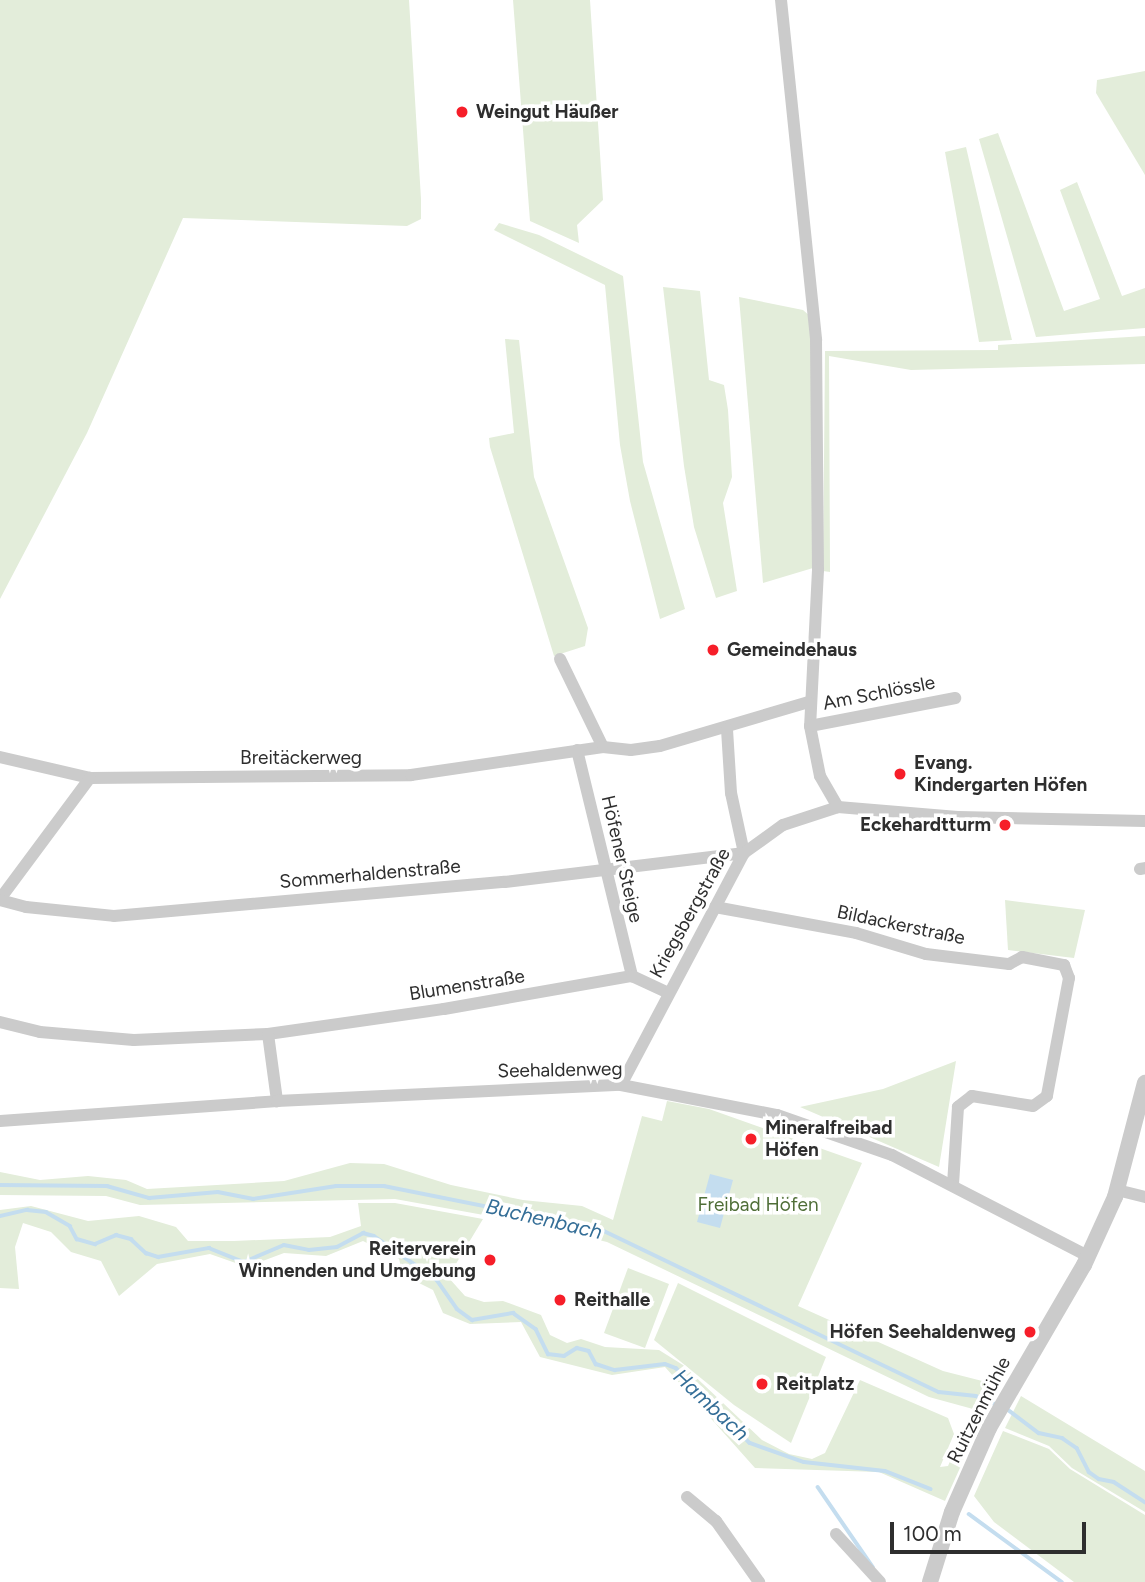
<!DOCTYPE html>
<html>
<head>
<meta charset="utf-8">
<style>
	body { margin:0 }
	#map { position:relative; width:1145px; height:1582px; overflow:hidden; background:#fff; font-family:Figtree,sans-serif }
	div>[style] { position:absolute }
	[style*='--x'] { left:calc(var(--x)*1px); top:calc(var(--y)*1px); width:calc(var(--w)*1px); rotate:calc(var(--a)*1deg) }
	.green>* { inset:0; background:#e3edda }
	.water>* { inset:0; background:#c4ddef }
	.stream>* { height:3.5px; margin:-1.75px; padding:0 1.75px; transform-origin:1.75px; border-radius:1.75px; background:#c4ddef }
	.minor>* { height:12px; margin:-6px; padding:0 6px; transform-origin:6px; border-radius:6px; background:#cbcbcb }
	.tertiary>* { height:16px; margin:-8px; padding:0 8px; transform-origin:8px; border-radius:8px; background:#cbcbcb }
	.dots>* { width:19px; height:19px; translate:-50% -50%; box-sizing:border-box; border:4px solid #fff; border-radius:50% }
	span { translate:-50% -50%; white-space:nowrap; text-align:center; line-height:1.15; -webkit-text-stroke:7px #fff; paint-order:stroke }
	.poi-label { font-size:19px; color:#2e2e2e; font-weight:700 }
	.left { translate:0 -50%; text-align:left }
	.right { translate:-100% -50%; text-align:right }
	.street-label { font-size:19px; color:#2e2e2e }
	.park-label { font-size:19px; color:#4f6e37 }
	.water-label { font-size:21px; color:#346e97; font-style:italic }
	.scale { position:absolute; left:890px; top:1522px; width:196px; height:32px; box-sizing:border-box; border:4px solid #2e2e2e; border-top:0; padding-left:9px; font-size:21px; line-height:24px; white-space:nowrap; color:#2e2e2e; -webkit-text-stroke:5px #fff; paint-order:stroke }
</style>
</head>
<body>
<div id="map">
	<div class="green">
		<i style="clip-path:polygon(0 0,409px 0,421px 199px,421px 219px,407px 226px,183px 218px,87px 433px,0 599px)"></i>
		<i style="clip-path:polygon(513px 0,590px 0,603px 200px,577px 225px,579px 243px,530px 221px)"></i>
		<i style="clip-path:polygon(1145px 71px,1145px 175px,1096px 93px,1097px 80px)"></i>
		<i style="clip-path:polygon(998px 133px,1064px 311px,1100px 299px,1060px 190px,1077px 182px,1122px 296px,1145px 288px,1145px 328px,1036px 337px,979px 139px)"></i>
		<i style="clip-path:polygon(966px 147px,990px 250px,1012px 340px,979px 342px,945px 152px)"></i>
		<i style="clip-path:polygon(499px 223px,539px 235px,623px 276px,643px 462px,685px 609px,660px 619px,630px 501px,620px 445px,605px 285px,494px 230px)"></i>
		<i style="clip-path:polygon(663px 287px,700px 291px,709px 380px,724px 385px,728px 410px,732px 477px,723px 503px,737px 591px,716px 598px,694px 527px,684px 466px)"></i>
		<i style="clip-path:polygon(739px 297px,803px 310px,811px 317px,813px 568px,763px 583px)"></i>
		<i style="clip-path:polygon(1145px 336px,1145px 364px,911px 370px,829px 356px,830px 572px,823px 571px,825px 351px,998px 350px,998px 345px)"></i>
		<i style="clip-path:polygon(505px 339px,519px 340px,534px 477px,588px 628px,585px 646px,554px 656px,490px 447px,489px 438px,514px 433px)"></i>
		<i style="clip-path:polygon(1005px 900px,1085px 910px,1074px 958px,1008px 950px)"></i>
		<i style="clip-path:polygon(956px 1061px,939px 1167px,800px 1107px,883px 1089px)"></i>
		<i style="clip-path:polygon(667px 1101px,709px 1109px,862px 1163px,798px 1306px,943px 1371px,998px 1385px,984px 1412px,929px 1397px,607px 1242px,528px 1223px,395px 1199px,140px 1205px,106px 1196px,0 1195px,0 1172px,40px 1180px,88px 1176px,126px 1180px,147px 1189px,284px 1181px,350px 1163px,384px 1164px,451px 1185px,523px 1200px,582px 1206px,613px 1220px,642px 1116px,662px 1121px)"></i>
		<i style="clip-path:polygon(358px 1203px,395px 1203px,483px 1219px,448px 1277px,465px 1296px,484px 1302px,503px 1301px,541px 1315px,550px 1335px,567px 1343px,581px 1339px,605px 1347px,659px 1350px,683px 1365px,762px 1440px,789px 1454px,812px 1459px,825px 1453px,860px 1380px,948px 1418px,954px 1434px,940px 1467px,948px 1466px,963px 1431px,972px 1428px,974px 1437px,945px 1501px,879px 1472px,755px 1468px,665px 1367px,612px 1375px,540px 1357px,521px 1322px,470px 1324px,443px 1313px,433px 1290px,403px 1275px,399px 1259px,363px 1241px,326px 1256px,284px 1253px,247px 1267px,210px 1254px,157px 1264px,119px 1296px,101px 1261px,71px 1252px,51px 1232px,23px 1223px,15px 1247px,19px 1289px,0 1288px,0 1210px,31px 1206px,88px 1221px,139px 1216px,176px 1227px,188px 1241px,234px 1241px,330px 1237px,361px 1226px)"></i>
		<i style="clip-path:polygon(628px 1268px,669px 1284px,645px 1348px,604px 1333px)"></i>
		<i style="clip-path:polygon(678px 1283px,826px 1357px,791px 1443px,734px 1405px,654px 1340px)"></i>
		<i style="clip-path:polygon(1021px 1396px,1145px 1471px,1145px 1512px,1072px 1468px,1049px 1446px,1005px 1428px)"></i>
		<i style="clip-path:polygon(1003px 1431px,1049px 1449px,1070px 1469px,1145px 1515px,1145px 1582px,1074px 1582px,994px 1522px,974px 1496px)"></i>
	</div>
	<div class="water">
		<i style="clip-path:polygon(710px 1174px,733px 1180px,720px 1228px,697px 1222px)"></i>
	</div>
	<div class="stream">
		<i style="--x:0;--y:1185;--w:107;--a:0.5"></i>
		<i style="--x:107;--y:1186;--w:44;--a:15.9"></i>
		<i style="--x:149;--y:1198;--w:69;--a:-5"></i>
		<i style="--x:218;--y:1192;--w:36;--a:11"></i>
		<i style="--x:253;--y:1199;--w:84;--a:-8.9"></i>
		<i style="--x:336;--y:1186;--w:48;--a:0"></i>
		<i style="--x:384;--y:1186;--w:220;--a:11.3"></i>
		<i style="--x:600;--y:1229;--w:376;--a:25.7"></i>
		<i style="--x:939;--y:1392;--w:37;--a:6"></i>
		<i style="--x:976;--y:1396;--w:23;--a:23"></i>
		<i style="--x:0;--y:1216;--w:28;--a:-13"></i>
		<i style="--x:27;--y:1210;--w:19;--a:6"></i>
		<i style="--x:46;--y:1212;--w:28;--a:30"></i>
		<i style="--x:70;--y:1226;--w:15;--a:62"></i>
		<i style="--x:77;--y:1239;--w:19;--a:16"></i>
		<i style="--x:95;--y:1244;--w:23;--a:-23"></i>
		<i style="--x:116;--y:1235;--w:16;--a:15"></i>
		<i style="--x:131;--y:1239;--w:21;--a:43"></i>
		<i style="--x:146;--y:1253;--w:13;--a:18"></i>
		<i style="--x:158;--y:1257;--w:52;--a:-10"></i>
		<i style="--x:209;--y:1248;--w:38;--a:22"></i>
		<i style="--x:244;--y:1262;--w:43;--a:-23"></i>
		<i style="--x:284;--y:1245;--w:25;--a:11"></i>
		<i style="--x:309;--y:1250;--w:28;--a:-6"></i>
		<i style="--x:337;--y:1247;--w:30;--a:-28"></i>
		<i style="--x:363;--y:1233;--w:11;--a:15"></i>
		<i style="--x:374;--y:1236;--w:77;--a:34.9"></i>
		<i style="--x:437;--y:1280;--w:35;--a:55"></i>
		<i style="--x:457;--y:1309;--w:19;--a:36"></i>
		<i style="--x:472;--y:1320;--w:42;--a:-9.7"></i>
		<i style="--x:513;--y:1313;--w:28;--a:35"></i>
		<i style="--x:536;--y:1329;--w:28;--a:64"></i>
		<i style="--x:548;--y:1354;--w:16;--a:7"></i>
		<i style="--x:564;--y:1356;--w:15;--a:-32"></i>
		<i style="--x:577;--y:1348;--w:12;--a:14"></i>
		<i style="--x:589;--y:1351;--w:15;--a:62"></i>
		<i style="--x:596;--y:1364;--w:20;--a:18"></i>
		<i style="--x:615;--y:1370;--w:50;--a:-6.8"></i>
		<i style="--x:665;--y:1364;--w:12;--a:20"></i>
		<i style="--x:676;--y:1368;--w:105;--a:45.4"></i>
		<i style="--x:750;--y:1443;--w:57;--a:19.4"></i>
		<i style="--x:804;--y:1462;--w:81;--a:6.3"></i>
		<i style="--x:885;--y:1471;--w:49;--a:21.4"></i>
		<i style="--x:1007;--y:1409;--w:40;--a:37"></i>
		<i style="--x:1039;--y:1433;--w:24;--a:12"></i>
		<i style="--x:1062;--y:1438;--w:18;--a:34"></i>
		<i style="--x:1077;--y:1448;--w:27;--a:63"></i>
		<i style="--x:1089;--y:1472;--w:12;--a:35"></i>
		<i style="--x:1099;--y:1479;--w:15;--a:11"></i>
		<i style="--x:1114;--y:1482;--w:37;--a:33"></i>
		<i style="--x:818;--y:1487;--w:97;--a:55.5"></i>
		<i style="--x:969;--y:1514;--w:115;--a:36.2"></i>
	</div>
	<div class="minor">
		<i style="--x:781;--y:0;--w:342;--a:84.1"></i>
		<i style="--x:816;--y:340;--w:230;--a:89.5"></i>
		<i style="--x:818;--y:570;--w:156;--a:92.9"></i>
		<i style="--x:810;--y:726;--w:51;--a:78.7"></i>
		<i style="--x:820;--y:776;--w:36;--a:60"></i>
		<i style="--x:560;--y:659;--w:98;--a:64"></i>
		<i style="--x:810;--y:726;--w:148;--a:-10.9"></i>
		<i style="--x:577;--y:750;--w:233;--a:76.3"></i>
		<i style="--x:0;--y:757;--w:92;--a:13.1"></i>
		<i style="--x:90;--y:778;--w:321;--a:-0.5"></i>
		<i style="--x:411;--y:775;--w:194;--a:-8.3"></i>
		<i style="--x:603;--y:747;--w:28;--a:6"></i>
		<i style="--x:631;--y:750;--w:29;--a:-8"></i>
		<i style="--x:660;--y:746;--w:155;--a:-16.5"></i>
		<i style="--x:1140;--y:869;--w:5;--a:-11"></i>
		<i style="--x:0;--y:899;--w:151;--a:-53.4"></i>
		<i style="--x:0;--y:900;--w:27;--a:15"></i>
		<i style="--x:26;--y:907;--w:88;--a:5.8"></i>
		<i style="--x:114;--y:916;--w:392;--a:-5"></i>
		<i style="--x:505;--y:882;--w:241;--a:-6.9"></i>
		<i style="--x:744;--y:853;--w:61;--a:-102.2"></i>
		<i style="--x:731;--y:793;--w:64;--a:-93.6"></i>
		<i style="--x:715;--y:907;--w:143;--a:10.4"></i>
		<i style="--x:856;--y:933;--w:73;--a:16.7"></i>
		<i style="--x:926;--y:954;--w:84;--a:6.9"></i>
		<i style="--x:1009;--y:964;--w:15;--a:-28"></i>
		<i style="--x:1022;--y:957;--w:43;--a:10.8"></i>
		<i style="--x:1064;--y:965;--w:14;--a:69"></i>
		<i style="--x:1069;--y:978;--w:120;--a:100.6"></i>
		<i style="--x:1047;--y:1096;--w:17;--a:144"></i>
		<i style="--x:1033;--y:1106;--w:62;--a:-170.7"></i>
		<i style="--x:972;--y:1096;--w:18;--a:142"></i>
		<i style="--x:958;--y:1107;--w:77;--a:93.7"></i>
		<i style="--x:0;--y:1022;--w:41;--a:14"></i>
		<i style="--x:40;--y:1032;--w:94;--a:4.9"></i>
		<i style="--x:134;--y:1040;--w:134;--a:-2.6"></i>
		<i style="--x:268;--y:1034;--w:178;--a:-8.1"></i>
		<i style="--x:444;--y:1009;--w:191;--a:-10"></i>
		<i style="--x:632;--y:976;--w:40;--a:25"></i>
		<i style="--x:268;--y:1034;--w:68;--a:82.3"></i>
		<i style="--x:621;--y:1085;--w:263;--a:-62.1"></i>
		<i style="--x:744;--y:853;--w:48;--a:-35.7"></i>
		<i style="--x:783;--y:825;--w:58;--a:-18.1"></i>
		<i style="--x:838;--y:807;--w:120;--a:4.8"></i>
		<i style="--x:958;--y:817;--w:187;--a:1.2"></i>
		<i style="--x:0;--y:1121;--w:278;--a:-4.1"></i>
		<i style="--x:277;--y:1101;--w:344;--a:-2.7"></i>
		<i style="--x:621;--y:1085;--w:159;--a:10.9"></i>
		<i style="--x:777;--y:1115;--w:122;--a:19.2"></i>
		<i style="--x:892;--y:1155;--w:220;--a:27.3"></i>
		<i style="--x:1117;--y:1190;--w:29;--a:14"></i>
		<i style="--x:687;--y:1497;--w:38;--a:40"></i>
		<i style="--x:716;--y:1521;--w:75;--a:54.8"></i>
		<i style="--x:836;--y:1534;--w:65;--a:47.5"></i>
	</div>
	<div class="tertiary">
		<i style="--x:930;--y:1582;--w:73;--a:-72.6"></i>
		<i style="--x:952;--y:1512;--w:92;--a:-66.2"></i>
		<i style="--x:989;--y:1428;--w:189;--a:-59.8"></i>
		<i style="--x:1084;--y:1265;--w:75;--a:-65.5"></i>
		<i style="--x:1115;--y:1197;--w:118;--a:-75.3"></i>
	</div>
	<div class="dots">
		<i style="left:462px;top:112px;background:#f61e29"></i>
		<i style="left:713px;top:650px;background:#f61e29"></i>
		<i style="left:900px;top:774px;background:#f61e29"></i>
		<i style="left:1005px;top:825px;background:#f61e29"></i>
		<i style="left:751px;top:1139px;background:#f61e29"></i>
		<i style="left:490px;top:1260px;background:#f61e29"></i>
		<i style="left:560px;top:1300px;background:#f61e29"></i>
		<i style="left:1030px;top:1332px;background:#f61e29"></i>
		<i style="left:762px;top:1384px;background:#f61e29"></i>
	</div>
	<div class="poi-label">
		<span class="left" style="left:476px;top:112px">Weingut Häußer</span>
		<span class="left" style="left:727px;top:650px">Gemeindehaus</span>
		<span class="left" style="left:914px;top:774px">Evang.<br>Kindergarten Höfen</span>
		<span class="right" style="left:991px;top:825px">Eckehardtturm</span>
		<span class="left" style="left:765px;top:1139px">Mineralfreibad<br>Höfen</span>
		<span class="right" style="left:476px;top:1260px">Reiterverein<br>Winnenden und Umgebung</span>
		<span class="left" style="left:574px;top:1300px">Reithalle</span>
		<span class="right" style="left:1016px;top:1332px">Höfen Seehaldenweg</span>
		<span class="left" style="left:776px;top:1384px">Reitplatz</span>
	</div>
	<div class="street-label">
		<span style="left:879px;top:693px;rotate:-11deg">Am Schlössle</span>
		<span style="left:301px;top:758px">Breitäckerweg</span>
		<span style="left:622px;top:859px;rotate:77deg">Höfener Steige</span>
		<span style="left:370px;top:874px;rotate:-5deg">Sommerhaldenstraße</span>
		<span style="left:690px;top:913px;rotate:-61deg">Kriegsbergstraße</span>
		<span style="left:901px;top:925px;rotate:12deg">Bildackerstraße</span>
		<span style="left:467px;top:985px;rotate:-9deg">Blumenstraße</span>
		<span style="left:560px;top:1070px;rotate:-1deg">Seehaldenweg</span>
		<span style="left:979px;top:1410px;rotate:-63deg">Ruitzenmühle</span>
	</div>
	<div class="park-label">
		<span style="left:758px;top:1205px">Freibad Höfen</span>
	</div>
	<div class="water-label">
		<span style="left:544px;top:1219px;rotate:13deg">Buchenbach</span>
		<span style="left:711px;top:1405px;rotate:43deg">Hambach</span>
	</div>
	<div class="scale">100 m</div>
</div>
</body>
</html>
